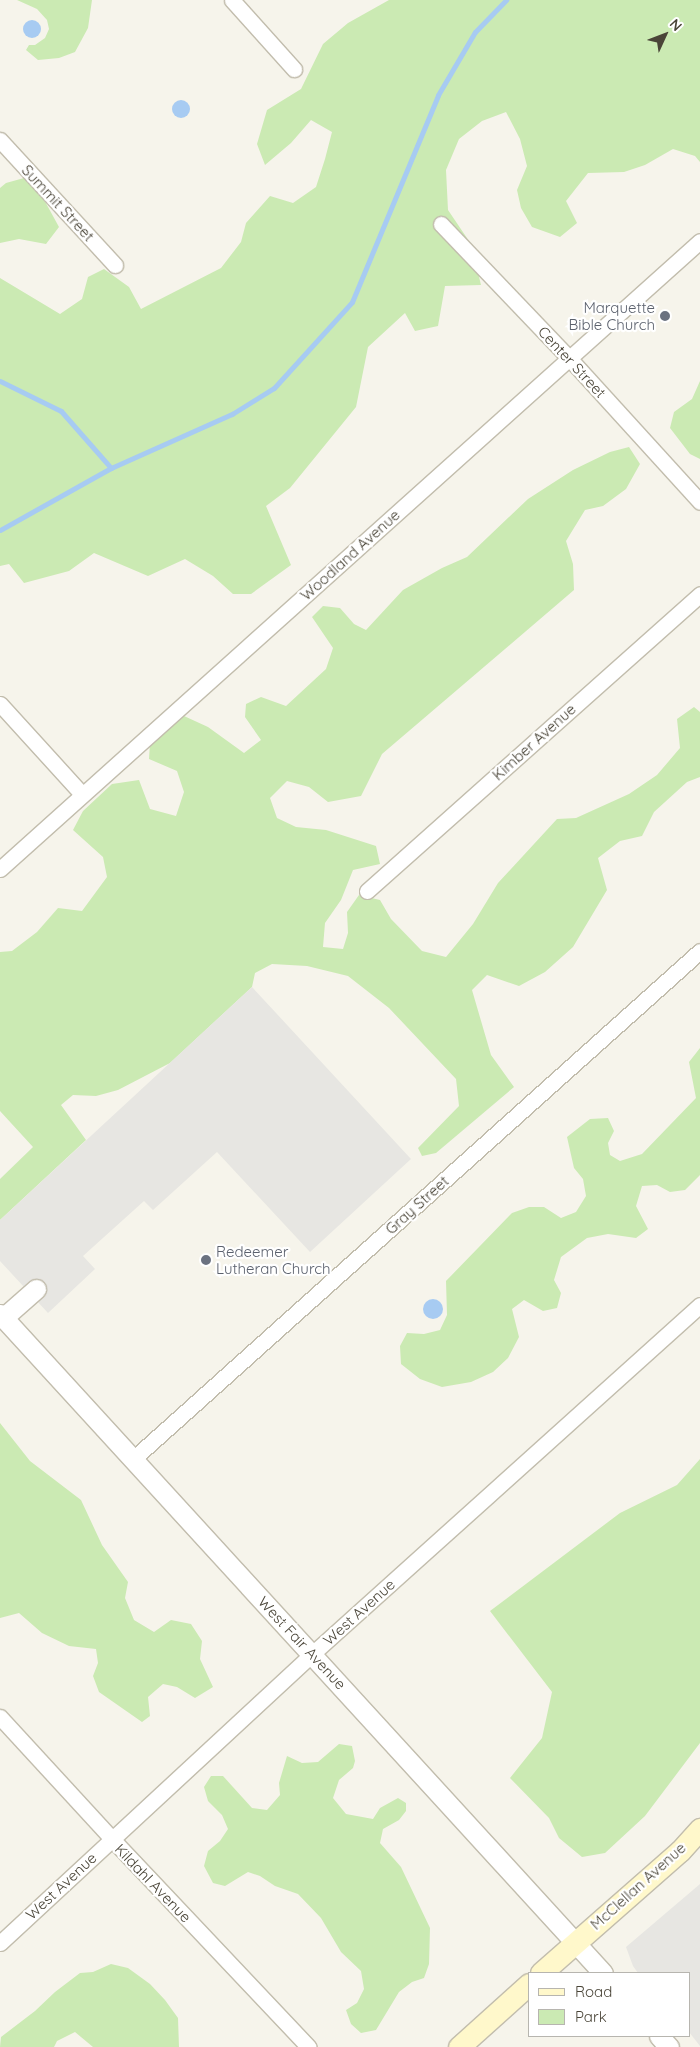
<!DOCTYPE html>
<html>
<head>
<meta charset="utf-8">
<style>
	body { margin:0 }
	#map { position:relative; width:700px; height:2047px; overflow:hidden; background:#f6f4eb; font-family:Quicksand,sans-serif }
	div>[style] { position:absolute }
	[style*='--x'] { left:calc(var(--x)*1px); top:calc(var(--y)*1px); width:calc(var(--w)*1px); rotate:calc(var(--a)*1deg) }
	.green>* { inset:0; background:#cbeab3 }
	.parking>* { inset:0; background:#e7e6e2 }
	.water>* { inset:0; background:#a7cbf2 }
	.round { border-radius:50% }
	.stream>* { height:5px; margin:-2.5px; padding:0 2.5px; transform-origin:2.5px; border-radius:2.5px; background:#a7cbf2 }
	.roads { filter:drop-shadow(1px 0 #c2bdad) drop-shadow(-1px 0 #c2bdad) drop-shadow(0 1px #c2bdad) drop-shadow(0 -1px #c2bdad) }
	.minor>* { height:15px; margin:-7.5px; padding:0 7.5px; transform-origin:7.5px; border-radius:7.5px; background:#fff }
	.tertiary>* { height:19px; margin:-9.5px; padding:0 9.5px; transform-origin:9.5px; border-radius:9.5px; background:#fff }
	.secondary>* { height:21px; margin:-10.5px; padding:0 10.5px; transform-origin:10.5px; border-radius:10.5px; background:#fff8cb }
	.dots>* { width:14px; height:14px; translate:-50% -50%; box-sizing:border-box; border:2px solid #fff; border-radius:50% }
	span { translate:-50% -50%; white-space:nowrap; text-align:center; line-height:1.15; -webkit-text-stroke:4.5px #fff; paint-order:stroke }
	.street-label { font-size:15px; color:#4a4538 }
	.worship-label { font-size:15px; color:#5b616d }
	.right { translate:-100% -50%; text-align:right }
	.left { translate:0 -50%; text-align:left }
	.legend { position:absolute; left:528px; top:1972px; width:162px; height:65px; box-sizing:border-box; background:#fff; border:1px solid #b7b5af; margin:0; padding:6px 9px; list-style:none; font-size:15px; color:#4a4538 }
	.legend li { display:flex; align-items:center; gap:10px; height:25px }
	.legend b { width:25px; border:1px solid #b7b5af }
	.north { position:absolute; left:640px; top:10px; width:50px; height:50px; -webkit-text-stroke:4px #fff; paint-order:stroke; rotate:47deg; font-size:14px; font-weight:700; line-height:20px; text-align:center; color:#4a4538 }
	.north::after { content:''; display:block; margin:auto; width:18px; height:22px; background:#4a4538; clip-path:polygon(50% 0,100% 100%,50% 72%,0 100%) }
</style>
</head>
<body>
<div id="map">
	<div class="green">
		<i style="clip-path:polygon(17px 0,92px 0,88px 28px,75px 52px,59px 58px,38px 60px,26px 50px,29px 45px,35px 45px,45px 38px,49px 29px,47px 20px,37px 9px)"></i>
		<i style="clip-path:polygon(389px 0,700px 0,700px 162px,695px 156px,673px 149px,645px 165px,624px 172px,588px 173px,566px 201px,577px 223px,560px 237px,532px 227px,521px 208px,517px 190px,527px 166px,520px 139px,506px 112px,482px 121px,459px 139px,446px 170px,448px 210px,471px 244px,481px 285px,445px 286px,438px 326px,415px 331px,405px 313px,368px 347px,356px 407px,290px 488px,266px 506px,291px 565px,251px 594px,233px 594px,213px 576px,185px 559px,148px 576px,94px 553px,69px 571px,24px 583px,9px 564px,0 566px,0 278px,60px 314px,82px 299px,88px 277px,104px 269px,129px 287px,141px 309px,221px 268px,241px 242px,246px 223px,270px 196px,293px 203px,316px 187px,325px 159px,332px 132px,311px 120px,291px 143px,265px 165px,257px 144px,267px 110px,301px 89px,323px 44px,348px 23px)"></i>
		<i style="clip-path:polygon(24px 178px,42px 196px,59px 227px,46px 244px,19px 239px,0 243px,0 188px,6px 183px)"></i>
		<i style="clip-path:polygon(700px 381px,700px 459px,690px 454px,670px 428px,674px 412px,692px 399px)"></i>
		<i style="clip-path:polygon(629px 447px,640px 464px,626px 489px,603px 506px,585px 510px,566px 541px,573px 564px,574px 590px,382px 754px,361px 796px,328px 802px,309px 787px,287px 781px,270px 798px,277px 818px,296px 827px,326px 830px,376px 846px,380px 864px,353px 870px,341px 900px,325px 923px,323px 947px,343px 949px,348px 933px,347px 912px,359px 895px,380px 900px,391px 919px,422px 951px,446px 957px,473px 924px,498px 883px,557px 819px,576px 818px,629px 794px,657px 775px,680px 748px,677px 719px,694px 707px,700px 712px,700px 777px,687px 782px,654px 812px,642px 836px,620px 841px,598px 858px,607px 890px,573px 947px,545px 972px,519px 986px,487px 975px,472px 990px,491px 1055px,514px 1087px,436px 1153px,422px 1156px,418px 1148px,459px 1106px,456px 1079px,389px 1008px,348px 976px,307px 966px,272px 964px,255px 973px,252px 987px,170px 1063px,118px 1090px,96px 1096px,73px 1095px,61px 1105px,86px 1140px,0 1220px,0 1179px,33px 1147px,0 1111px,0 952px,12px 951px,37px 932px,58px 908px,82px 911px,107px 877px,103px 857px,73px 830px,83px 811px,112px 784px,139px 780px,150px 809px,176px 816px,184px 792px,177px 771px,149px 759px,150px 743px,184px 716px,208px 727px,244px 753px,261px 740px,245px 717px,246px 704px,261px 697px,286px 706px,326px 669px,333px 648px,312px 617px,323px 606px,340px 608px,354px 624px,366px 630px,403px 590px,442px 568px,467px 557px,528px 499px,573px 470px,610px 452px)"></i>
		<i style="clip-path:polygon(700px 1048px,700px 1175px,685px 1190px,670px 1192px,657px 1185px,642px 1186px,636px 1206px,648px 1229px,636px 1238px,608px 1234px,587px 1238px,561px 1257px,554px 1280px,561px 1293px,557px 1308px,543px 1311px,524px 1300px,512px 1309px,519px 1337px,508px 1358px,493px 1372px,471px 1382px,442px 1387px,420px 1379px,401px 1364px,400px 1346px,407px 1333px,424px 1334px,440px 1330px,447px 1315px,446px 1281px,512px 1213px,529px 1207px,544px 1207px,561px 1218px,576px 1212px,586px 1196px,583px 1179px,574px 1168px,567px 1137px,590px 1119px,608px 1118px,614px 1131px,608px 1143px,610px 1155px,620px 1161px,642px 1154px,696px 1098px,689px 1062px)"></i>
		<i style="clip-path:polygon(0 1423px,30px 1461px,81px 1500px,102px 1545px,128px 1582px,125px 1598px,134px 1620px,154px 1632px,171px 1620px,191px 1624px,202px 1641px,200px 1659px,213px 1687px,195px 1698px,177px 1687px,163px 1684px,148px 1697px,150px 1716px,142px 1722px,99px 1692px,93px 1676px,98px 1663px,96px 1649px,69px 1646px,42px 1633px,19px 1613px,0 1618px)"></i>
		<i style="clip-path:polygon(700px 1459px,700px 1743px,645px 1816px,605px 1853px,582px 1857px,559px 1838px,549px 1818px,510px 1778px,542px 1738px,552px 1692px,490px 1611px,620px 1513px,677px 1485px)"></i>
		<i style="clip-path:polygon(339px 1744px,352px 1746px,355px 1761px,353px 1768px,339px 1780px,333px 1798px,346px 1814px,373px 1819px,380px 1808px,398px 1798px,406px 1803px,406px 1811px,399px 1820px,383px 1829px,380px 1843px,401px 1867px,430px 1928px,429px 1964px,424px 1978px,412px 1982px,399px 1992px,376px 2030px,361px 2033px,351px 2024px,346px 2010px,357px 2003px,364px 1989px,361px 1971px,341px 1952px,321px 1918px,298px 1894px,275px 1886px,260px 1876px,248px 1872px,225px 1886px,213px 1883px,204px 1866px,208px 1851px,220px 1841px,228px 1829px,222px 1815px,208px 1801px,204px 1787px,211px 1776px,223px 1776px,252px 1808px,267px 1810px,280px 1795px,279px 1783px,287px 1756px,302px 1763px,318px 1762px)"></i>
		<i style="clip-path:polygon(111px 1964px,128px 1968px,150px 1984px,165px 2000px,178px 2018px,179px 2047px,93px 2047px,75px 2032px,57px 2041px,54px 2047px,0 2047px,1px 2037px,35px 2011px,55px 1992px,80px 1973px,93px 1972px)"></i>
	</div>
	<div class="parking">
		<i style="clip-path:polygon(252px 987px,411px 1159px,310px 1252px,217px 1152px,153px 1210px,144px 1201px,83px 1256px,95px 1269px,48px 1313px,0 1261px,0 1220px)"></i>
		<i style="clip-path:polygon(700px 1884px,700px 2046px,689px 2032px,689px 1973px,638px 1973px,633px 1966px,626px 1947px)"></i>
	</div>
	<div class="water">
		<i class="round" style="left:23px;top:20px;width:18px;height:18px"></i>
		<i class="round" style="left:172px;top:100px;width:18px;height:18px"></i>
		<i class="round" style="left:423px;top:1299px;width:20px;height:20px"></i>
	</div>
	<div class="stream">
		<i style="--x:0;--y:381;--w:68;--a:26.2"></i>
		<i style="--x:61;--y:411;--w:76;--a:48.7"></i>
		<i style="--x:0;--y:530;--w:127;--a:-29.2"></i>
		<i style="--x:111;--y:468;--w:133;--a:-24.1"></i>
		<i style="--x:232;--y:414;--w:49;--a:-31.8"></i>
		<i style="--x:274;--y:388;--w:116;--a:-47.8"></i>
		<i style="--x:352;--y:302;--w:224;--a:-67.4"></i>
		<i style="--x:438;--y:95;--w:73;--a:-59.6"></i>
		<i style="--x:475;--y:32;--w:45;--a:-45.9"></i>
	</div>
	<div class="roads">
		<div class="minor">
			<i style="--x:232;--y:0;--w:93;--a:48.1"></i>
			<i style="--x:0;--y:140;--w:170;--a:47.4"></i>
			<i style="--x:441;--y:224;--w:187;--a:46.3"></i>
			<i style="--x:570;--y:359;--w:193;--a:47.7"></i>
			<i style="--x:0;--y:704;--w:122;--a:47.7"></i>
			<i style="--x:0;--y:869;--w:940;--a:-41.9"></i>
			<i style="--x:367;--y:891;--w:446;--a:-41.7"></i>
			<i style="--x:133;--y:1459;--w:761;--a:-41.86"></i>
			<i style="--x:0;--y:1717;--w:166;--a:47.4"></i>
			<i style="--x:112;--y:1839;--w:286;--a:46.6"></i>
			<i style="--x:0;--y:1943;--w:425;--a:-42.8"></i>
			<i style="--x:312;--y:1654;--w:522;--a:-41.97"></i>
		</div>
		<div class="tertiary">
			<i style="--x:0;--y:1314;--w:893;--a:47.54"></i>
			<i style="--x:3;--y:1318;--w:44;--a:-41.3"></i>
			<i style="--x:659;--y:2036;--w:15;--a:48"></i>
		</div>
		<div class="secondary">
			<i style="--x:541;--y:1973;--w:185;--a:-41.3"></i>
			<i style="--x:680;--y:1851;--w:30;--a:-48"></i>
			<i style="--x:459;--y:2047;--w:94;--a:-42"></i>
		</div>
	</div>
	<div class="dots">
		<i style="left:665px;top:316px;background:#6b7280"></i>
		<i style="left:206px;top:1260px;background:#6b7280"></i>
	</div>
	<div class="street-label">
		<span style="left:58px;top:203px;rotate:47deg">Summit Street</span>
		<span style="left:572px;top:362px;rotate:47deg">Center Street</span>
		<span style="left:350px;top:555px;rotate:-42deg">Woodland Avenue</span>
		<span style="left:534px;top:742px;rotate:-42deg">Kimber Avenue</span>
		<span style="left:417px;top:1205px;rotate:-42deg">Gray Street</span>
		<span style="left:359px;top:1612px;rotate:-42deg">West Avenue</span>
		<span style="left:302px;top:1643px;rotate:47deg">West Fair Avenue</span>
		<span style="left:153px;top:1883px;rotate:46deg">Kildahl Avenue</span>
		<span style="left:61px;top:1886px;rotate:-43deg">West Avenue</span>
		<span style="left:638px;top:1886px;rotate:-42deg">McClellan Avenue</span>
	</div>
	<div class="worship-label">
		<span class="right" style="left:655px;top:316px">Marquette<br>Bible Church</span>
		<span class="left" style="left:216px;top:1260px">Redeemer<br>Lutheran Church</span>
	</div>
	<ul class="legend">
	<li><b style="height:6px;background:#fff8cb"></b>Road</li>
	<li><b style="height:14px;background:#cbeab3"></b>Park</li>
	</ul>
	<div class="north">N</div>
</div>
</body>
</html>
